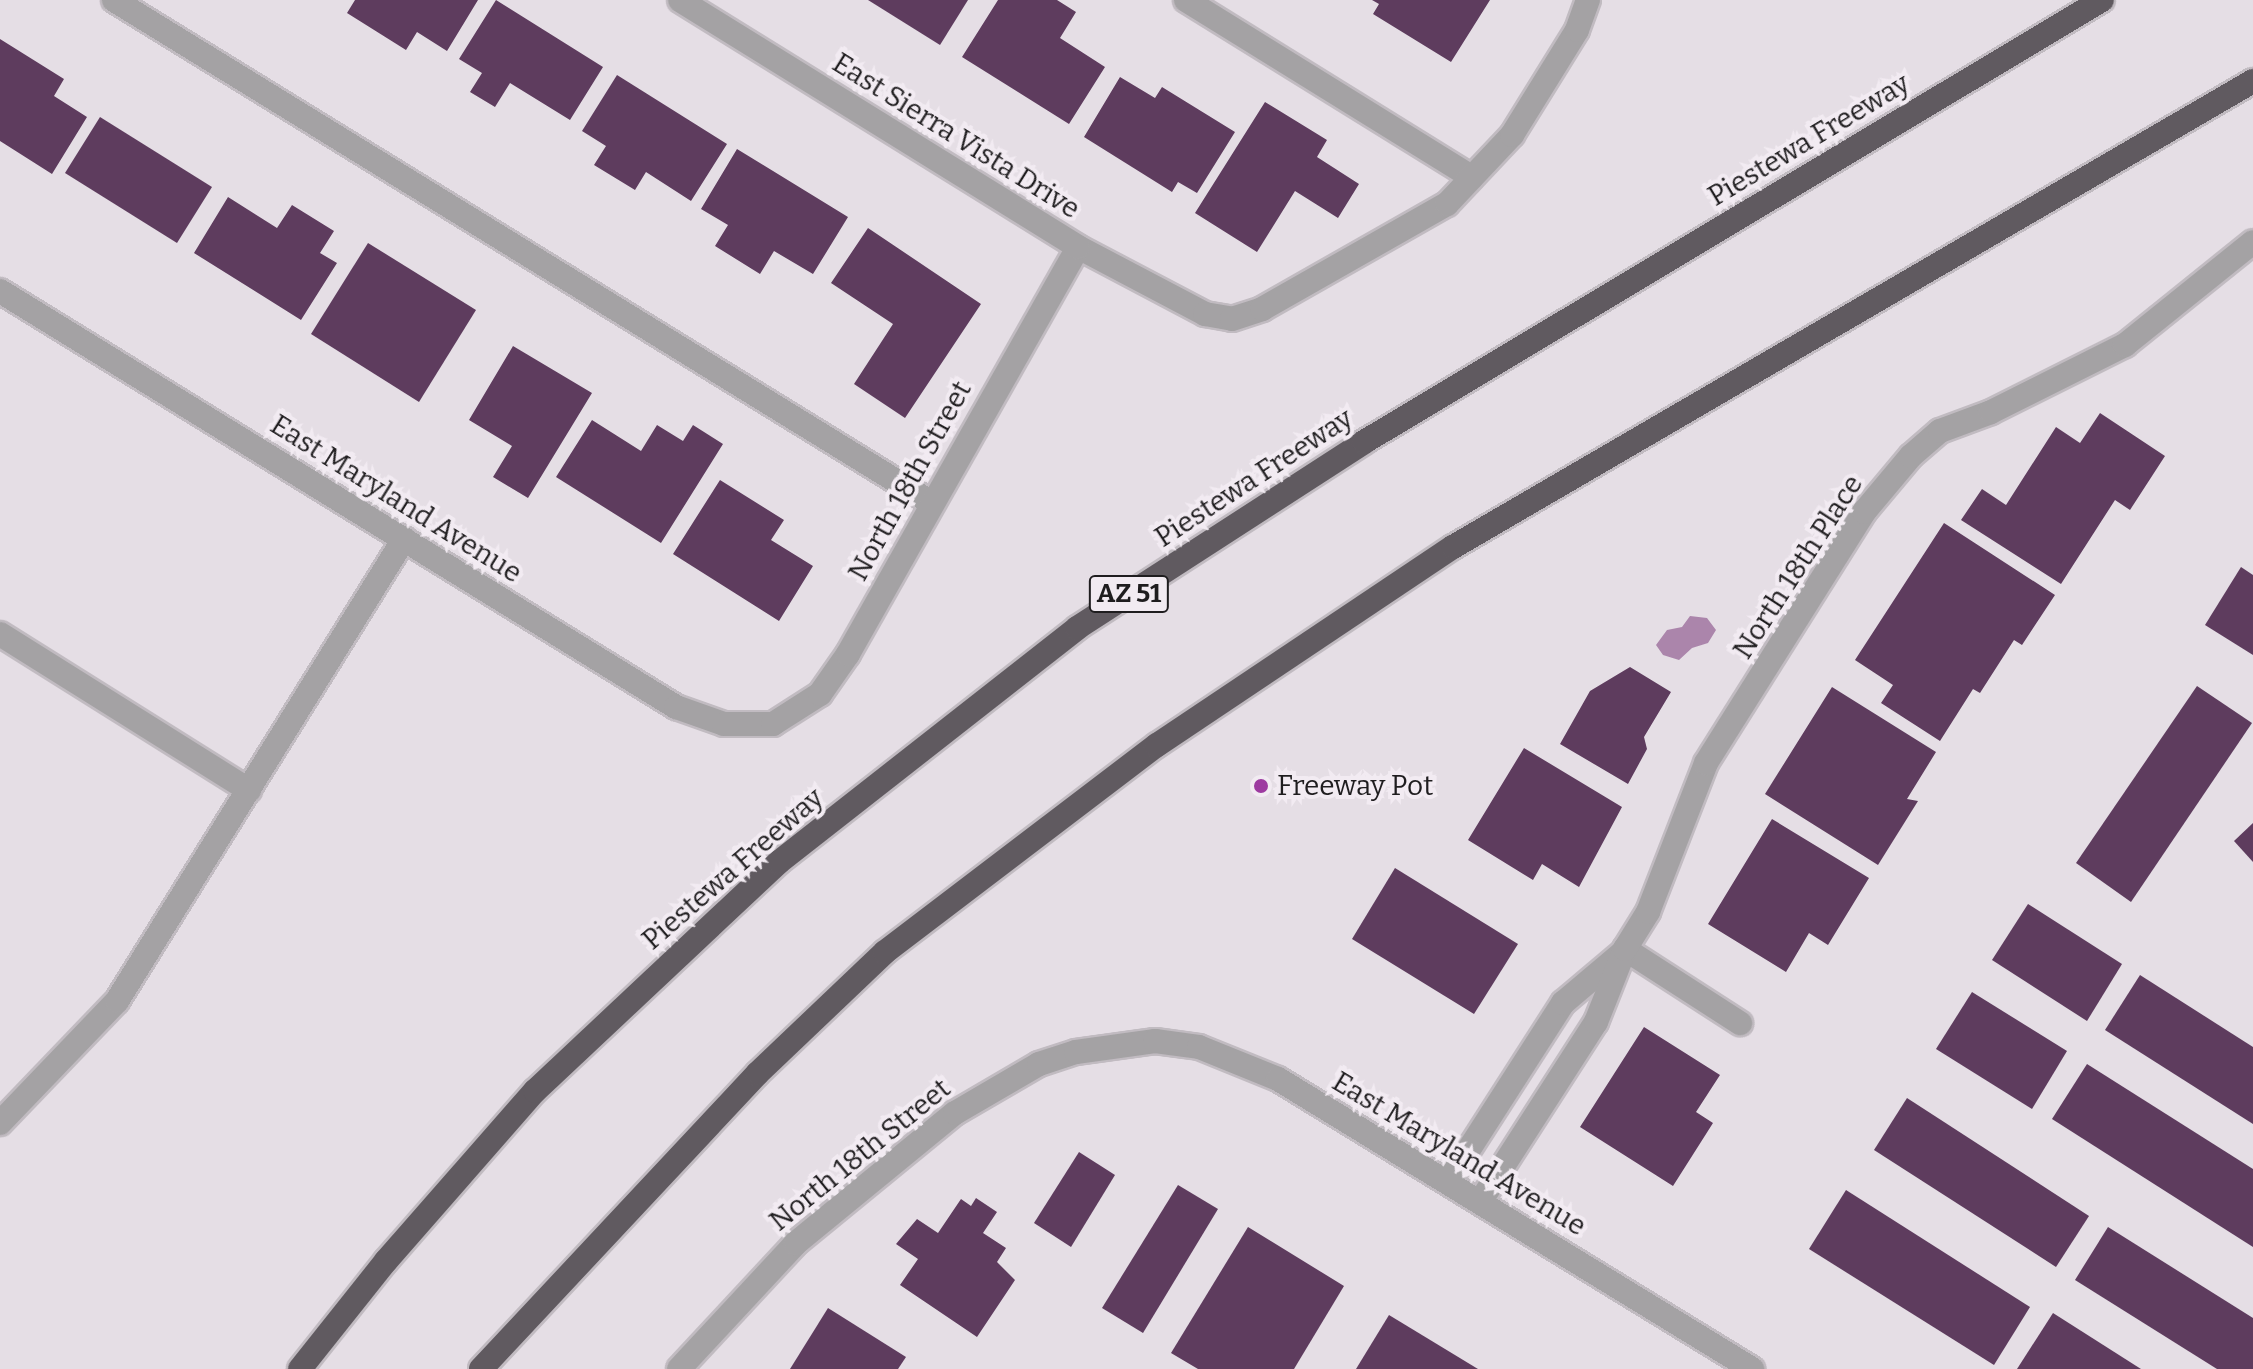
<!DOCTYPE html>
<html>
<head>
<meta charset="utf-8">
<style>
	body { margin:0 }
	#map { position:relative; width:2253px; height:1369px; overflow:hidden; background:#e5dee5; font-family:Bitter,serif }
	div>[style] { position:absolute }
	[style*='--x'] { left:calc(var(--x)*1px); top:calc(var(--y)*1px); width:calc(var(--w)*1px); rotate:calc(var(--a)*1deg) }
	.water>* { inset:0; background:#ab85ab }
	.building>* { inset:0; background:#5e3c5e }
	.roads { filter:drop-shadow(2px 0 #c1bbc1) drop-shadow(-2px 0 #c1bbc1) drop-shadow(0 2px #c1bbc1) drop-shadow(0 -2px #c1bbc1) }
	.service>* { height:24px; margin:-12px; padding:0 12px; transform-origin:12px; border-radius:12px; background:#a4a2a4 }
	.minor>* { height:24px; margin:-12px; padding:0 12px; transform-origin:12px; border-radius:12px; background:#a4a2a4 }
	.tertiary>* { height:24px; margin:-12px; padding:0 12px; transform-origin:12px; border-radius:12px; background:#a4a2a4 }
	.motorway>* { height:24px; margin:-12px; padding:0 12px; transform-origin:12px; border-radius:12px; background:#605a60 }
	.dots>* { width:22px; height:22px; translate:-50% -50%; box-sizing:border-box; border:4px solid #f2ebf2; border-radius:50% }
	span { translate:-50% -50%; white-space:nowrap; text-align:center; line-height:1.15; -webkit-text-stroke:8px #f2ebf2; paint-order:stroke }
	.shield-label span { padding:2px 6px; background:#f2ebf2; border:2px solid; border-radius:6px; -webkit-text-stroke-width:0 }
	.shield-label { font-size:26px; color:#1f1d1f; font-weight:700 }
	.street-label { font-size:28px; color:#1f1d1f }
	.poi-label { font-size:28px; color:#1f1d1f }
	.left { translate:0 -50%; text-align:left }
</style>
</head>
<body>
<div id="map">
	<div class="water">
		<i style="clip-path:polygon(1690px 616px,1707px 618px,1716px 630px,1708px 643px,1692px 648px,1679px 660px,1663px 655px,1656px 645px,1667px 630px,1682px 627px)"></i>
	</div>
	<div class="building">
		<i style="clip-path:polygon(355px 0,478px 0,447px 51px,417px 32px,406px 50px,347px 13px)"></i>
		<i style="clip-path:polygon(496px 0,603px 67px,570px 120px,510px 83px,495px 107px,470px 92px,482px 73px,459px 59px)"></i>
		<i style="clip-path:polygon(868px 0,968px 0,940px 45px)"></i>
		<i style="clip-path:polygon(998px 0,1057px 0,1076px 12px,1060px 38px,1105px 67px,1069px 124px,962px 57px)"></i>
		<i style="clip-path:polygon(1372px 0,1490px 0,1451px 62px,1373px 14px,1379px 4px)"></i>
		<i style="clip-path:polygon(0 39px,64px 79px,54px 96px,87px 117px,52px 174px,0 141px)"></i>
		<i style="clip-path:polygon(617px 75px,727px 144px,691px 201px,646px 172px,635px 190px,594px 165px,606px 146px,582px 131px)"></i>
		<i style="clip-path:polygon(1120px 77px,1155px 98px,1162px 87px,1235px 132px,1197px 193px,1178px 182px,1172px 192px,1084px 137px)"></i>
		<i style="clip-path:polygon(1265px 102px,1327px 140px,1317px 157px,1359px 184px,1338px 218px,1295px 191px,1257px 252px,1195px 213px)"></i>
		<i style="clip-path:polygon(100px 117px,212px 187px,177px 243px,65px 173px)"></i>
		<i style="clip-path:polygon(737px 149px,848px 217px,813px 274px,774px 251px,760px 274px,715px 246px,728px 225px,701px 209px)"></i>
		<i style="clip-path:polygon(228px 197px,277px 228px,292px 205px,334px 231px,320px 253px,337px 263px,301px 320px,194px 253px)"></i>
		<i style="clip-path:polygon(868px 228px,981px 304px,905px 418px,854px 384px,893px 324px,831px 283px)"></i>
		<i style="clip-path:polygon(368px 243px,476px 310px,419px 402px,311px 334px)"></i>
		<i style="clip-path:polygon(513px 346px,592px 393px,528px 498px,493px 477px,512px 446px,469px 420px)"></i>
		<i style="clip-path:polygon(2100px 413px,2165px 456px,2130px 510px,2115px 500px,2061px 584px,1961px 520px,1982px 489px,2006px 505px,2056px 427px,2080px 443px)"></i>
		<i style="clip-path:polygon(592px 420px,641px 451px,657px 425px,683px 441px,693px 425px,723px 444px,661px 543px,556px 477px)"></i>
		<i style="clip-path:polygon(720px 480px,784px 520px,771px 540px,813px 566px,779px 621px,673px 554px)"></i>
		<i style="clip-path:polygon(1944px 523px,2055px 595px,2022px 645px,2014px 640px,1980px 693px,1973px 689px,1940px 741px,1881px 703px,1893px 685px,1855px 660px)"></i>
		<i style="clip-path:polygon(2241px 567px,2253px 575px,2253px 655px,2205px 625px)"></i>
		<i style="clip-path:polygon(1630px 667px,1671px 692px,1644px 737px,1647px 749px,1628px 784px,1560px 744px,1590px 691px)"></i>
		<i style="clip-path:polygon(2197px 686px,2252px 723px,2131px 902px,2076px 863px)"></i>
		<i style="clip-path:polygon(1832px 687px,1936px 752px,1907px 799px,1918px 801px,1878px 865px,1765px 794px)"></i>
		<i style="clip-path:polygon(1524px 748px,1622px 807px,1579px 887px,1542px 864px,1533px 880px,1468px 840px)"></i>
		<i style="clip-path:polygon(1772px 819px,1869px 878px,1828px 945px,1809px 933px,1786px 972px,1708px 924px)"></i>
		<i style="clip-path:polygon(2253px 823px,2253px 862px,2234px 841px)"></i>
		<i style="clip-path:polygon(1395px 868px,1518px 944px,1474px 1014px,1352px 939px)"></i>
		<i style="clip-path:polygon(2028px 904px,2122px 964px,2087px 1021px,1992px 960px)"></i>
		<i style="clip-path:polygon(2140px 975px,2253px 1047px,2253px 1124px,2105px 1030px)"></i>
		<i style="clip-path:polygon(1972px 992px,2067px 1051px,2032px 1109px,1936px 1049px)"></i>
		<i style="clip-path:polygon(1644px 1027px,1720px 1075px,1696px 1112px,1713px 1123px,1673px 1186px,1580px 1127px)"></i>
		<i style="clip-path:polygon(2087px 1064px,2253px 1169px,2253px 1247px,2052px 1119px)"></i>
		<i style="clip-path:polygon(1907px 1098px,2089px 1216px,2056px 1267px,1874px 1150px)"></i>
		<i style="clip-path:polygon(1079px 1152px,1115px 1175px,1071px 1247px,1034px 1223px)"></i>
		<i style="clip-path:polygon(1178px 1185px,1218px 1209px,1143px 1333px,1102px 1308px)"></i>
		<i style="clip-path:polygon(1846px 1190px,2030px 1307px,1994px 1365px,1809px 1249px)"></i>
		<i style="clip-path:polygon(976px 1198px,997px 1212px,983px 1233px,1006px 1248px,997px 1262px,1015px 1280px,977px 1337px,900px 1285px,918px 1259px,896px 1244px,917px 1219px,938px 1233px,961px 1199px,971px 1206px)"></i>
		<i style="clip-path:polygon(1248px 1227px,1344px 1286px,1294px 1369px,1198px 1369px,1171px 1353px)"></i>
		<i style="clip-path:polygon(2108px 1227px,2253px 1318px,2253px 1369px,2217px 1369px,2075px 1280px)"></i>
		<i style="clip-path:polygon(828px 1308px,906px 1357px,898px 1369px,790px 1369px)"></i>
		<i style="clip-path:polygon(2053px 1313px,2141px 1369px,2017px 1369px)"></i>
		<i style="clip-path:polygon(1389px 1315px,1478px 1369px,1356px 1369px)"></i>
	</div>
	<div class="roads">
		<div class="service">
			<i style="--x:114;--y:0;--w:960;--a:31.59"></i>
			<i style="--x:1186;--y:0;--w:336;--a:31.8"></i>
		</div>
		<div class="minor">
			<i style="--x:1078;--y:247;--w:144;--a:27.8"></i>
			<i style="--x:1205;--y:314;--w:27;--a:10"></i>
			<i style="--x:1232;--y:319;--w:32;--a:-18"></i>
			<i style="--x:1262;--y:309;--w:213;--a:-29.6"></i>
			<i style="--x:1447;--y:204;--w:95;--a:-46.7"></i>
			<i style="--x:1512;--y:135;--w:123;--a:-58.2"></i>
			<i style="--x:1577;--y:30;--w:32;--a:-70"></i>
			<i style="--x:0;--y:634;--w:294;--a:32.1"></i>
			<i style="--x:1625;--y:949;--w:137;--a:32.8"></i>
			<i style="--x:0;--y:1123;--w:169;--a:-46.2"></i>
			<i style="--x:117;--y:1001;--w:544;--a:-58.15"></i>
			<i style="--x:1448;--y:1182;--w:213;--a:-57.3"></i>
			<i style="--x:1563;--y:1003;--w:76;--a:-40.2"></i>
			<i style="--x:1480;--y:1202;--w:214;--a:-57.2"></i>
			<i style="--x:1596;--y:1022;--w:79;--a:-68.3"></i>
			<i style="--x:1625;--y:949;--w:44;--a:-58.1"></i>
			<i style="--x:1648;--y:912;--w:160;--a:-68.7"></i>
			<i style="--x:1706;--y:763;--w:297;--a:-57.8"></i>
			<i style="--x:1864;--y:512;--w:73;--a:-50"></i>
			<i style="--x:1911;--y:456;--w:38;--a:-41"></i>
			<i style="--x:1940;--y:431;--w:54;--a:-20.4"></i>
			<i style="--x:1991;--y:412;--w:150;--a:-26.6"></i>
			<i style="--x:2125;--y:345;--w:164;--a:-38.8"></i>
		</div>
		<div class="tertiary">
			<i style="--x:0;--y:291;--w:794;--a:31.61"></i>
			<i style="--x:676;--y:707;--w:51;--a:19.5"></i>
			<i style="--x:724;--y:724;--w:49;--a:0"></i>
			<i style="--x:773;--y:724;--w:56;--a:-32.6"></i>
			<i style="--x:820;--y:694;--w:49;--a:-55"></i>
			<i style="--x:848;--y:654;--w:467;--a:-60.5"></i>
			<i style="--x:1078;--y:247;--w:468;--a:-148.2"></i>
			<i style="--x:679;--y:1369;--w:172;--a:-47.1"></i>
			<i style="--x:796;--y:1243;--w:205;--a:-39.3"></i>
			<i style="--x:955;--y:1113;--w:97;--a:-30.3"></i>
			<i style="--x:1039;--y:1064;--w:39;--a:-18"></i>
			<i style="--x:1076;--y:1052;--w:80;--a:-7.9"></i>
			<i style="--x:1155;--y:1041;--w:44;--a:7.8"></i>
			<i style="--x:1199;--y:1047;--w:85;--a:22.1"></i>
			<i style="--x:1278;--y:1079;--w:556;--a:31.46"></i>
		</div>
		<div class="motorway">
			<i style="--x:300;--y:1369;--w:138;--a:-51.5"></i>
			<i style="--x:386;--y:1261;--w:226;--a:-48.8"></i>
			<i style="--x:535;--y:1091;--w:335;--a:-43.2"></i>
			<i style="--x:779;--y:862;--w:379;--a:-38.1"></i>
			<i style="--x:1077;--y:628;--w:342;--a:-32.9"></i>
			<i style="--x:1364;--y:442;--w:860;--a:-30.92"></i>
			<i style="--x:481;--y:1369;--w:405;--a:-46.9"></i>
			<i style="--x:758;--y:1073;--w:175;--a:-43.6"></i>
			<i style="--x:885;--y:952;--w:342;--a:-37.3"></i>
			<i style="--x:1157;--y:745;--w:356;--a:-33.8"></i>
			<i style="--x:1453;--y:547;--w:926;--a:-30.22"></i>
		</div>
	</div>
	<div class="dots">
		<i style="left:1261px;top:786px;background:#9d3aa0"></i>
	</div>
	<div class="shield-label">
		<span style="left:1129px;top:594px">AZ 51</span>
	</div>
	<div class="street-label">
		<span style="left:956px;top:136px;rotate:32deg">East Sierra Vista Drive</span>
		<span style="left:1809px;top:140px;rotate:-31deg">Piestewa Freeway</span>
		<span style="left:1254px;top:478px;rotate:-33deg">Piestewa Freeway</span>
		<span style="left:910px;top:481px;rotate:-61deg">North 18th Street</span>
		<span style="left:396px;top:499px;rotate:32deg">East Maryland Avenue</span>
		<span style="left:1798px;top:567px;rotate:-57deg">North 18th Place</span>
		<span style="left:733px;top:869px;rotate:-41deg">Piestewa Freeway</span>
		<span style="left:1459px;top:1154px;rotate:31deg">East Maryland Avenue</span>
		<span style="left:860px;top:1155px;rotate:-39deg">North 18th Street</span>
	</div>
	<div class="poi-label">
		<span class="left" style="left:1277px;top:786px">Freeway Pot</span>
	</div>
</div>
</body>
</html>
